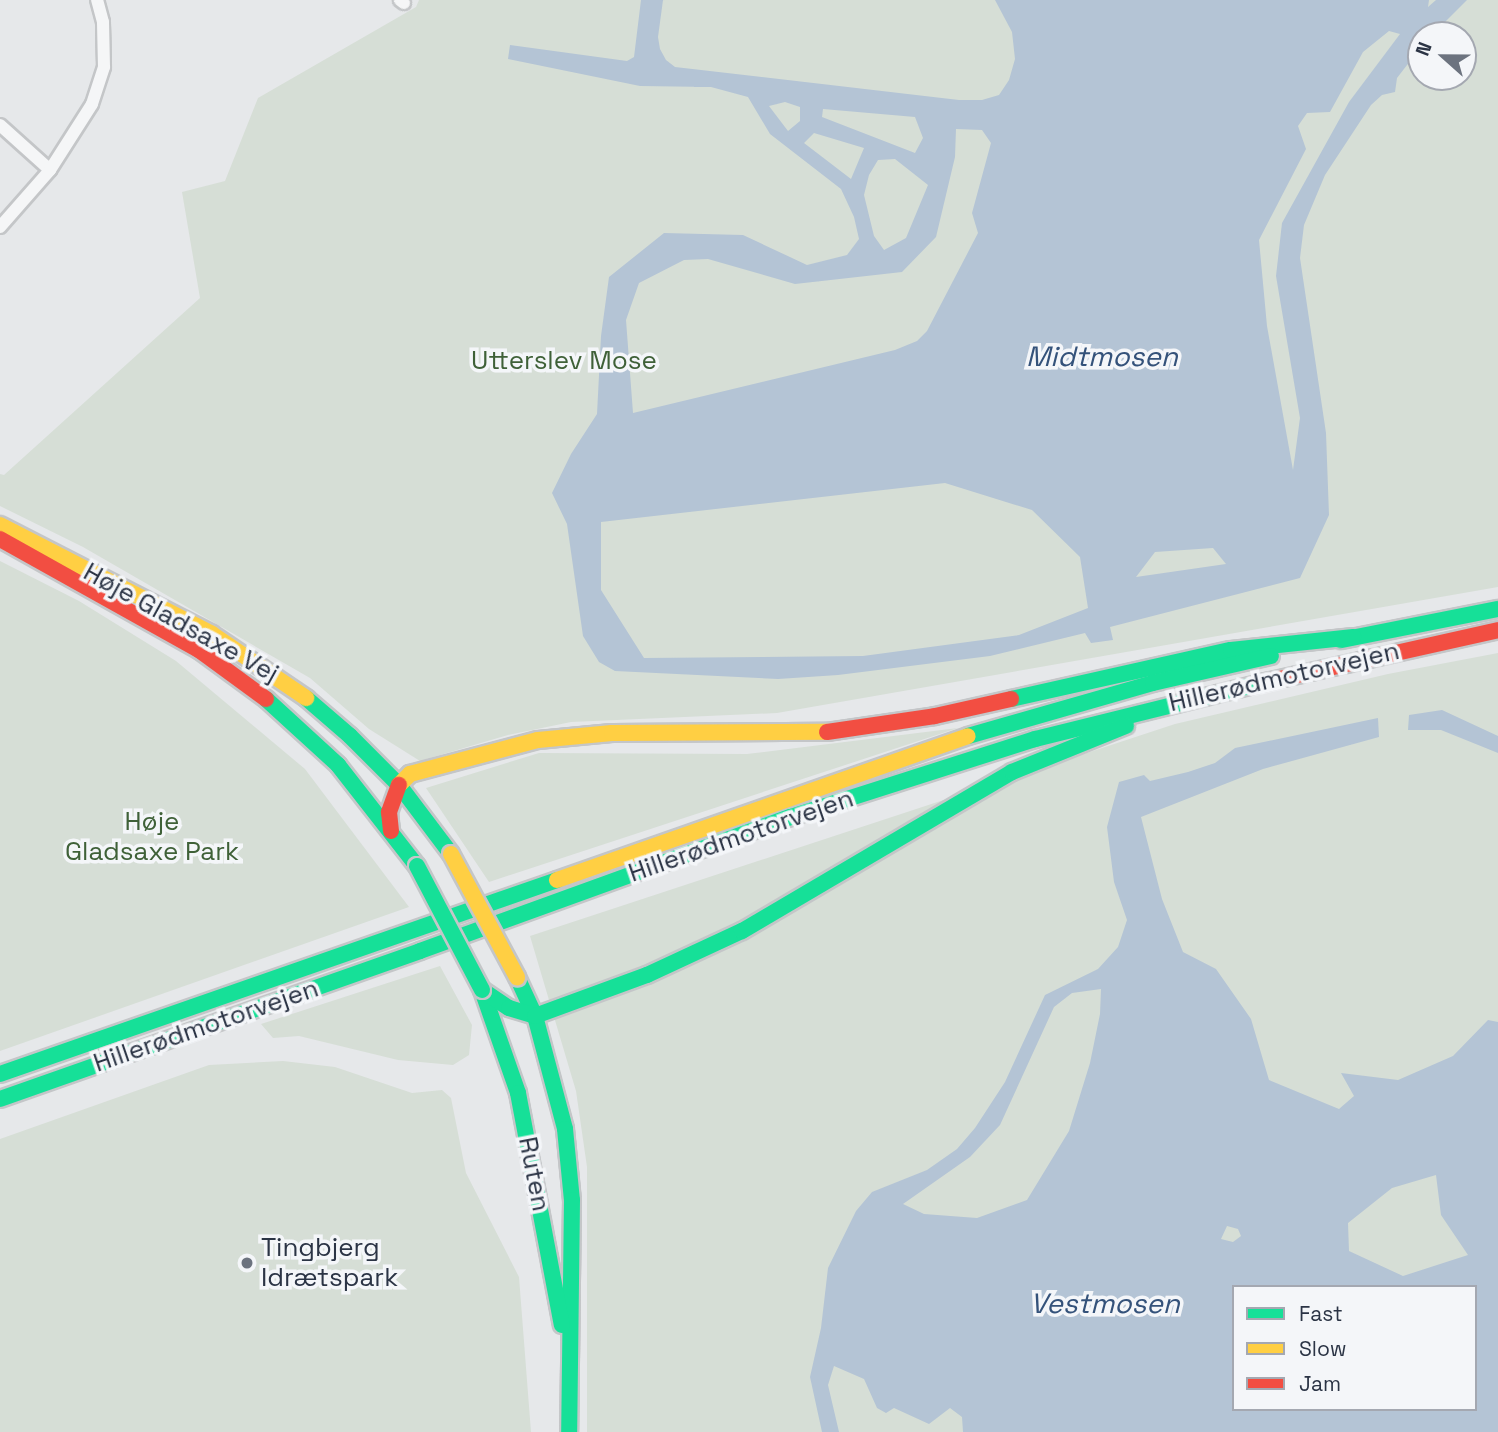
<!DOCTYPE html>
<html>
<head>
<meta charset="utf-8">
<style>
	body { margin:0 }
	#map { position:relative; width:1498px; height:1432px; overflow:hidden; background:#e6e8ea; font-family:"Space Grotesk",sans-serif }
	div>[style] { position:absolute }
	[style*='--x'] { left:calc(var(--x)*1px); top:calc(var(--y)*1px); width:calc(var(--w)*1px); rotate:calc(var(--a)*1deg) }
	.green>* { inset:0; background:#d6ded6 }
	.water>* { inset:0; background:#b4c4d5 }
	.roads { filter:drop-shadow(2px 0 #c4c6c8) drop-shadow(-2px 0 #c4c6c8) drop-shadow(0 2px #c4c6c8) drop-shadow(0 -2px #c4c6c8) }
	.street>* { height:12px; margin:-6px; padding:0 6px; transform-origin:6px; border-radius:6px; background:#f5f6f7 }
	.fast>* { height:16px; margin:-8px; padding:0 8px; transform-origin:8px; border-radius:8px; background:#16e098 }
	.slow>* { height:16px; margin:-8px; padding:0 8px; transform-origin:8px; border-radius:8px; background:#ffcf43 }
	.jam>* { height:16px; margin:-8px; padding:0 8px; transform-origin:8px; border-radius:8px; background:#f24e42 }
	.bridges { filter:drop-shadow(2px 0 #c4c6c8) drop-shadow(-2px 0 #c4c6c8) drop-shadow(0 2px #c4c6c8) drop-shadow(0 -2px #c4c6c8) }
	.fast-bridge>* { height:16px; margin:-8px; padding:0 8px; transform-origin:8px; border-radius:8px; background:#16e098 }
	.slow-bridge>* { height:16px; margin:-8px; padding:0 8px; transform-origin:8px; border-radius:8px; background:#ffcf43 }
	.dots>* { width:19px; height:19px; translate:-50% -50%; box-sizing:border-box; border:4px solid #f4f6f9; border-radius:50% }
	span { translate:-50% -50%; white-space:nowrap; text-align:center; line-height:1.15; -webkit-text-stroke:7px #f4f6f9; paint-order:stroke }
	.park-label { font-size:26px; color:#3f6138 }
	.street-label { font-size:26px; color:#2b3445 }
	.poi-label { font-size:26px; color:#2b3445 }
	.left { translate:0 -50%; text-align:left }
	.water-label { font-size:28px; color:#34527a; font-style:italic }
	.legend { position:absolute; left:1232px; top:1285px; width:245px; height:126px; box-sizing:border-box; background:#f4f6f9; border:2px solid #a4a8b1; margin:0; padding:9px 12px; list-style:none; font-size:21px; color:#2b3445 }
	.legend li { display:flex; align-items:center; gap:14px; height:35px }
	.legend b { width:35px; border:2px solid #a4a8b1 }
	.north { position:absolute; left:1407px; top:21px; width:70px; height:70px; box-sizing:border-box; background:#f4f6f9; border:2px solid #a4a8b1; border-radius:50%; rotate:291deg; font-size:19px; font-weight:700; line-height:28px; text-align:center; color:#2b3445 }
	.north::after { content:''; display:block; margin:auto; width:24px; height:32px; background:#6c737f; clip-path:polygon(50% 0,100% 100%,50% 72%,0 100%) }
</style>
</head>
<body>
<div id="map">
	<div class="green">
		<i style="clip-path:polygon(evenodd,419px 0,1498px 0,1498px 587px,777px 713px,571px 722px,508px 735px,420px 761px,369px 729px,310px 678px,83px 547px,0 506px,0 474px,4px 475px,200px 298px,182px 192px,225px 181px,258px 98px,416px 7px,419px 0,1421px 35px,1463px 35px,1463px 77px,1421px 77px,1421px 35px)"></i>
		<i style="clip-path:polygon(0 561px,79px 601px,176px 661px,305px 769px,409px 907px,0 1051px)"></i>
		<i style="clip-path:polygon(evenodd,1498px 653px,1498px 1432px,587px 1432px,587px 1167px,576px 1091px,530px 936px,1175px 724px,1388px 674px,1498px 653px,1234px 1287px,1475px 1287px,1475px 1409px,1234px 1409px,1234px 1287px)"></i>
		<i style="clip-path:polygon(958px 728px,489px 882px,426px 788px,539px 753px,747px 754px)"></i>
		<i style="clip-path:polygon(440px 966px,472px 1025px,469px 1055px,453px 1065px,398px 1060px,299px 1036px,273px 1038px,261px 1024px)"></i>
		<i style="clip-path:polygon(283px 1061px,335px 1067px,412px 1093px,442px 1090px,451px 1098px,466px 1173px,519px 1277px,531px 1432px,0 1432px,0 1139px,209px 1065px)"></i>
	</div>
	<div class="water">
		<i style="clip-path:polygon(evenodd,641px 0,663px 0,658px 37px,660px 49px,666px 60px,675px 67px,959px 100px,982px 100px,999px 95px,1009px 80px,1015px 59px,1012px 32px,995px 0,1429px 0,1428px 7px,1436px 0,1467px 0,1432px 35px,1421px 35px,1421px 47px,1397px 78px,1395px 92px,1382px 95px,1371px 105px,1325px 175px,1304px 225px,1300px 258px,1326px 433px,1329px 515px,1300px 578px,1110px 627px,1113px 640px,1091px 643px,1085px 633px,990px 656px,838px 675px,778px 679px,615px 671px,599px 662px,583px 636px,567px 524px,552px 493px,571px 454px,597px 414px,601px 336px,609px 277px,664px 233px,743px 235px,807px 265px,847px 255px,859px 239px,854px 217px,841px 189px,770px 134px,748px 97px,711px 87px,640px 86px,508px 59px,510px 45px,627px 61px,634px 57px,641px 0,1389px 31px,1400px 34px,1349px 102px,1282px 223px,1276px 276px,1300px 418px,1293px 470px,1267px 326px,1259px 240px,1306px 149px,1298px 126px,1307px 113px,1330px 112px,1363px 52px,1389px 31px,641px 0,785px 102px,800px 107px,800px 121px,788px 131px,769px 106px,785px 102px,641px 0,823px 109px,915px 117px,923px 138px,915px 153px,822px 117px,823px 109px,641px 0,956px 129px,982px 130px,991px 143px,972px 213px,978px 233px,927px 331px,917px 341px,895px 350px,633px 413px,626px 320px,639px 283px,684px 260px,708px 259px,795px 284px,902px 272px,936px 237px,955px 157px,956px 129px,641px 0,814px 133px,864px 148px,851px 179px,804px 143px,814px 133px,641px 0,895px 159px,928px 185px,906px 238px,884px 250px,874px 236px,864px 195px,869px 175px,878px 160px,895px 159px,641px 0,945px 483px,1032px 510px,1080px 557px,1088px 608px,1019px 635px,863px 656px,644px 658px,601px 590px,601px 522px,945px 483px,641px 0,1213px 548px,1226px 564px,1136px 577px,1155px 552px,1213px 548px)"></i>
		<i style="clip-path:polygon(1442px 710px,1498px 736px,1498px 753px,1441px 730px,1408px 730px,1409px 715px)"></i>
		<i style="clip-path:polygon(evenodd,1378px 718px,1379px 737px,1263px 769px,1141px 817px,1162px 899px,1183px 952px,1216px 969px,1251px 1019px,1269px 1080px,1339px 1109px,1354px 1096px,1341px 1073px,1398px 1080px,1453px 1056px,1488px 1020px,1498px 1022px,1498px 1432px,963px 1432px,962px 1417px,950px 1408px,929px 1424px,894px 1408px,886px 1413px,877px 1408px,864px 1379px,834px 1366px,828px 1385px,839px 1432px,822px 1432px,810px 1377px,821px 1328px,828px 1268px,856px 1211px,872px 1192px,927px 1170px,957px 1149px,975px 1128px,1005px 1082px,1045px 995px,1098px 969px,1118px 947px,1127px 920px,1114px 882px,1107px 827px,1119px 782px,1144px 775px,1150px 781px,1188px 772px,1215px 763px,1235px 748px,1378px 718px,1101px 989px,1100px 1014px,1090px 1063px,1069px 1131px,1027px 1200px,977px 1218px,924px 1214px,903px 1204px,970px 1157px,1000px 1125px,1054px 1007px,1072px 993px,1101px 989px,1378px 718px,1436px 1175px,1441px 1215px,1468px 1255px,1403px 1276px,1349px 1251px,1348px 1223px,1392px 1188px,1436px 1175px,1378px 718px,1227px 1226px,1238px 1229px,1241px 1236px,1233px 1242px,1221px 1239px,1227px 1226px,1378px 718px,1234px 1287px,1475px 1287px,1475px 1409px,1234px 1409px,1234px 1287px)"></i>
	</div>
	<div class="roads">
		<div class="street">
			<i style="--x:400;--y:0;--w:5;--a:37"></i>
			<i style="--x:0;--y:125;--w:67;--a:42"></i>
			<i style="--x:0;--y:227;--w:76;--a:-48.7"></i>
			<i style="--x:50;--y:170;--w:78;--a:-57.5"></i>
			<i style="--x:92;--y:104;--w:39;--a:-72"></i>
			<i style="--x:104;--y:67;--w:45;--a:-91.3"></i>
			<i style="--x:103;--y:22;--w:23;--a:-105"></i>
		</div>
		<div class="fast">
			<i style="--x:1341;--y:640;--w:160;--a:-11.2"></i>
			<i style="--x:306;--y:698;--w:58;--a:40.8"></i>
			<i style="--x:350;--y:736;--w:69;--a:45"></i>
			<i style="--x:399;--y:785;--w:86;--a:53"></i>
			<i style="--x:266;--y:699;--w:98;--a:42.5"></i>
			<i style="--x:338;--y:765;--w:128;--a:52"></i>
			<i style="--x:1011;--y:699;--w:225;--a:-12.6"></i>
			<i style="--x:1231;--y:650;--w:123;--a:-6.1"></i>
			<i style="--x:968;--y:736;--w:192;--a:-16"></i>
			<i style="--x:1153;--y:683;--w:121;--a:-12.9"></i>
			<i style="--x:420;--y:951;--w:394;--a:-19.9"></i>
			<i style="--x:791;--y:817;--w:256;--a:-17.7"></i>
			<i style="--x:1035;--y:739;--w:238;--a:-13.9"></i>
			<i style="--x:517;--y:977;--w:43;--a:65.2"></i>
			<i style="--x:535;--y:1016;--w:117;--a:75.1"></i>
			<i style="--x:565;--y:1129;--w:71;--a:84.4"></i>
			<i style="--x:572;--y:1200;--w:232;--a:90.7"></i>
			<i style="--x:482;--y:990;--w:109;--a:70.7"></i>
			<i style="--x:518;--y:1093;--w:236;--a:79.3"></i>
			<i style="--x:482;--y:990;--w:32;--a:34"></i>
			<i style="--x:509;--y:1008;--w:27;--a:17"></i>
			<i style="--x:535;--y:1016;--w:119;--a:-20.1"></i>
			<i style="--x:647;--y:975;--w:105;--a:-24.9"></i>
			<i style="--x:742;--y:931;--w:313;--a:-30.5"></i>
			<i style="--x:1012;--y:772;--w:123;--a:-22"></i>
			<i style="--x:0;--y:1074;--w:590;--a:-19.2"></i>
			<i style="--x:0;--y:1099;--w:445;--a:-19.4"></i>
		</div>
		<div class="slow">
			<i style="--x:0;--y:525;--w:238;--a:27.2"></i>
			<i style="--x:212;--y:634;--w:114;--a:34.2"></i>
			<i style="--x:399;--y:785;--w:16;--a:-45"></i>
			<i style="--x:410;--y:774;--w:132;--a:-14.9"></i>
			<i style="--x:538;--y:740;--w:74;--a:-5.4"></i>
			<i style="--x:612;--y:733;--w:215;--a:-0.3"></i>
			<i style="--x:557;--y:880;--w:435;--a:-19.3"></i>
		</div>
		<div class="jam">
			<i style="--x:0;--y:539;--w:228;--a:29.2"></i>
			<i style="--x:199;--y:650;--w:83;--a:36.2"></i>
			<i style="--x:1266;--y:682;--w:238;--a:-12.6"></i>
			<i style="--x:827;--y:732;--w:109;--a:-8.4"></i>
			<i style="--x:935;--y:716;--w:78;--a:-12.6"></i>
			<i style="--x:391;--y:831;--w:19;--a:-96"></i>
			<i style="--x:389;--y:812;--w:29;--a:-70"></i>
		</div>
	</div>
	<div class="bridges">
		<div class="fast-bridge">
			<i style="--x:417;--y:866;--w:140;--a:62.3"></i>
		</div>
		<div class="slow-bridge">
			<i style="--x:451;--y:854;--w:140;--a:61.8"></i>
		</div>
	</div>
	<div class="dots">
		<i style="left:247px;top:1263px;background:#6c737f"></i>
	</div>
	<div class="park-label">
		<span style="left:564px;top:361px">Utterslev Mose</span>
		<span style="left:152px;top:837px">Høje<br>Gladsaxe Park</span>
	</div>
	<div class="street-label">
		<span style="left:181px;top:623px;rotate:29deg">Høje Gladsaxe Vej</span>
		<span style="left:1284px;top:677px;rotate:-13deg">Hillerødmotorvejen</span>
		<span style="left:741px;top:836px;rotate:-19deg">Hillerødmotorvejen</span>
		<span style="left:206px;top:1026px;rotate:-19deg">Hillerødmotorvejen</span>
		<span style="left:534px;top:1174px;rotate:79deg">Ruten</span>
	</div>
	<div class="poi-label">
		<span class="left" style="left:261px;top:1263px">Tingbjerg<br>Idrætspark</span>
	</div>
	<div class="water-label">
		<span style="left:1102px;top:356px">Midtmosen</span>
		<span style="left:1105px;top:1303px">Vestmosen</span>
	</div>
	<ul class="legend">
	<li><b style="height:9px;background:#16e098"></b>Fast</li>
	<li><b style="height:9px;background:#ffcf43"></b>Slow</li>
	<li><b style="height:9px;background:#f24e42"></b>Jam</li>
	</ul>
	<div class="north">N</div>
</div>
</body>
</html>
